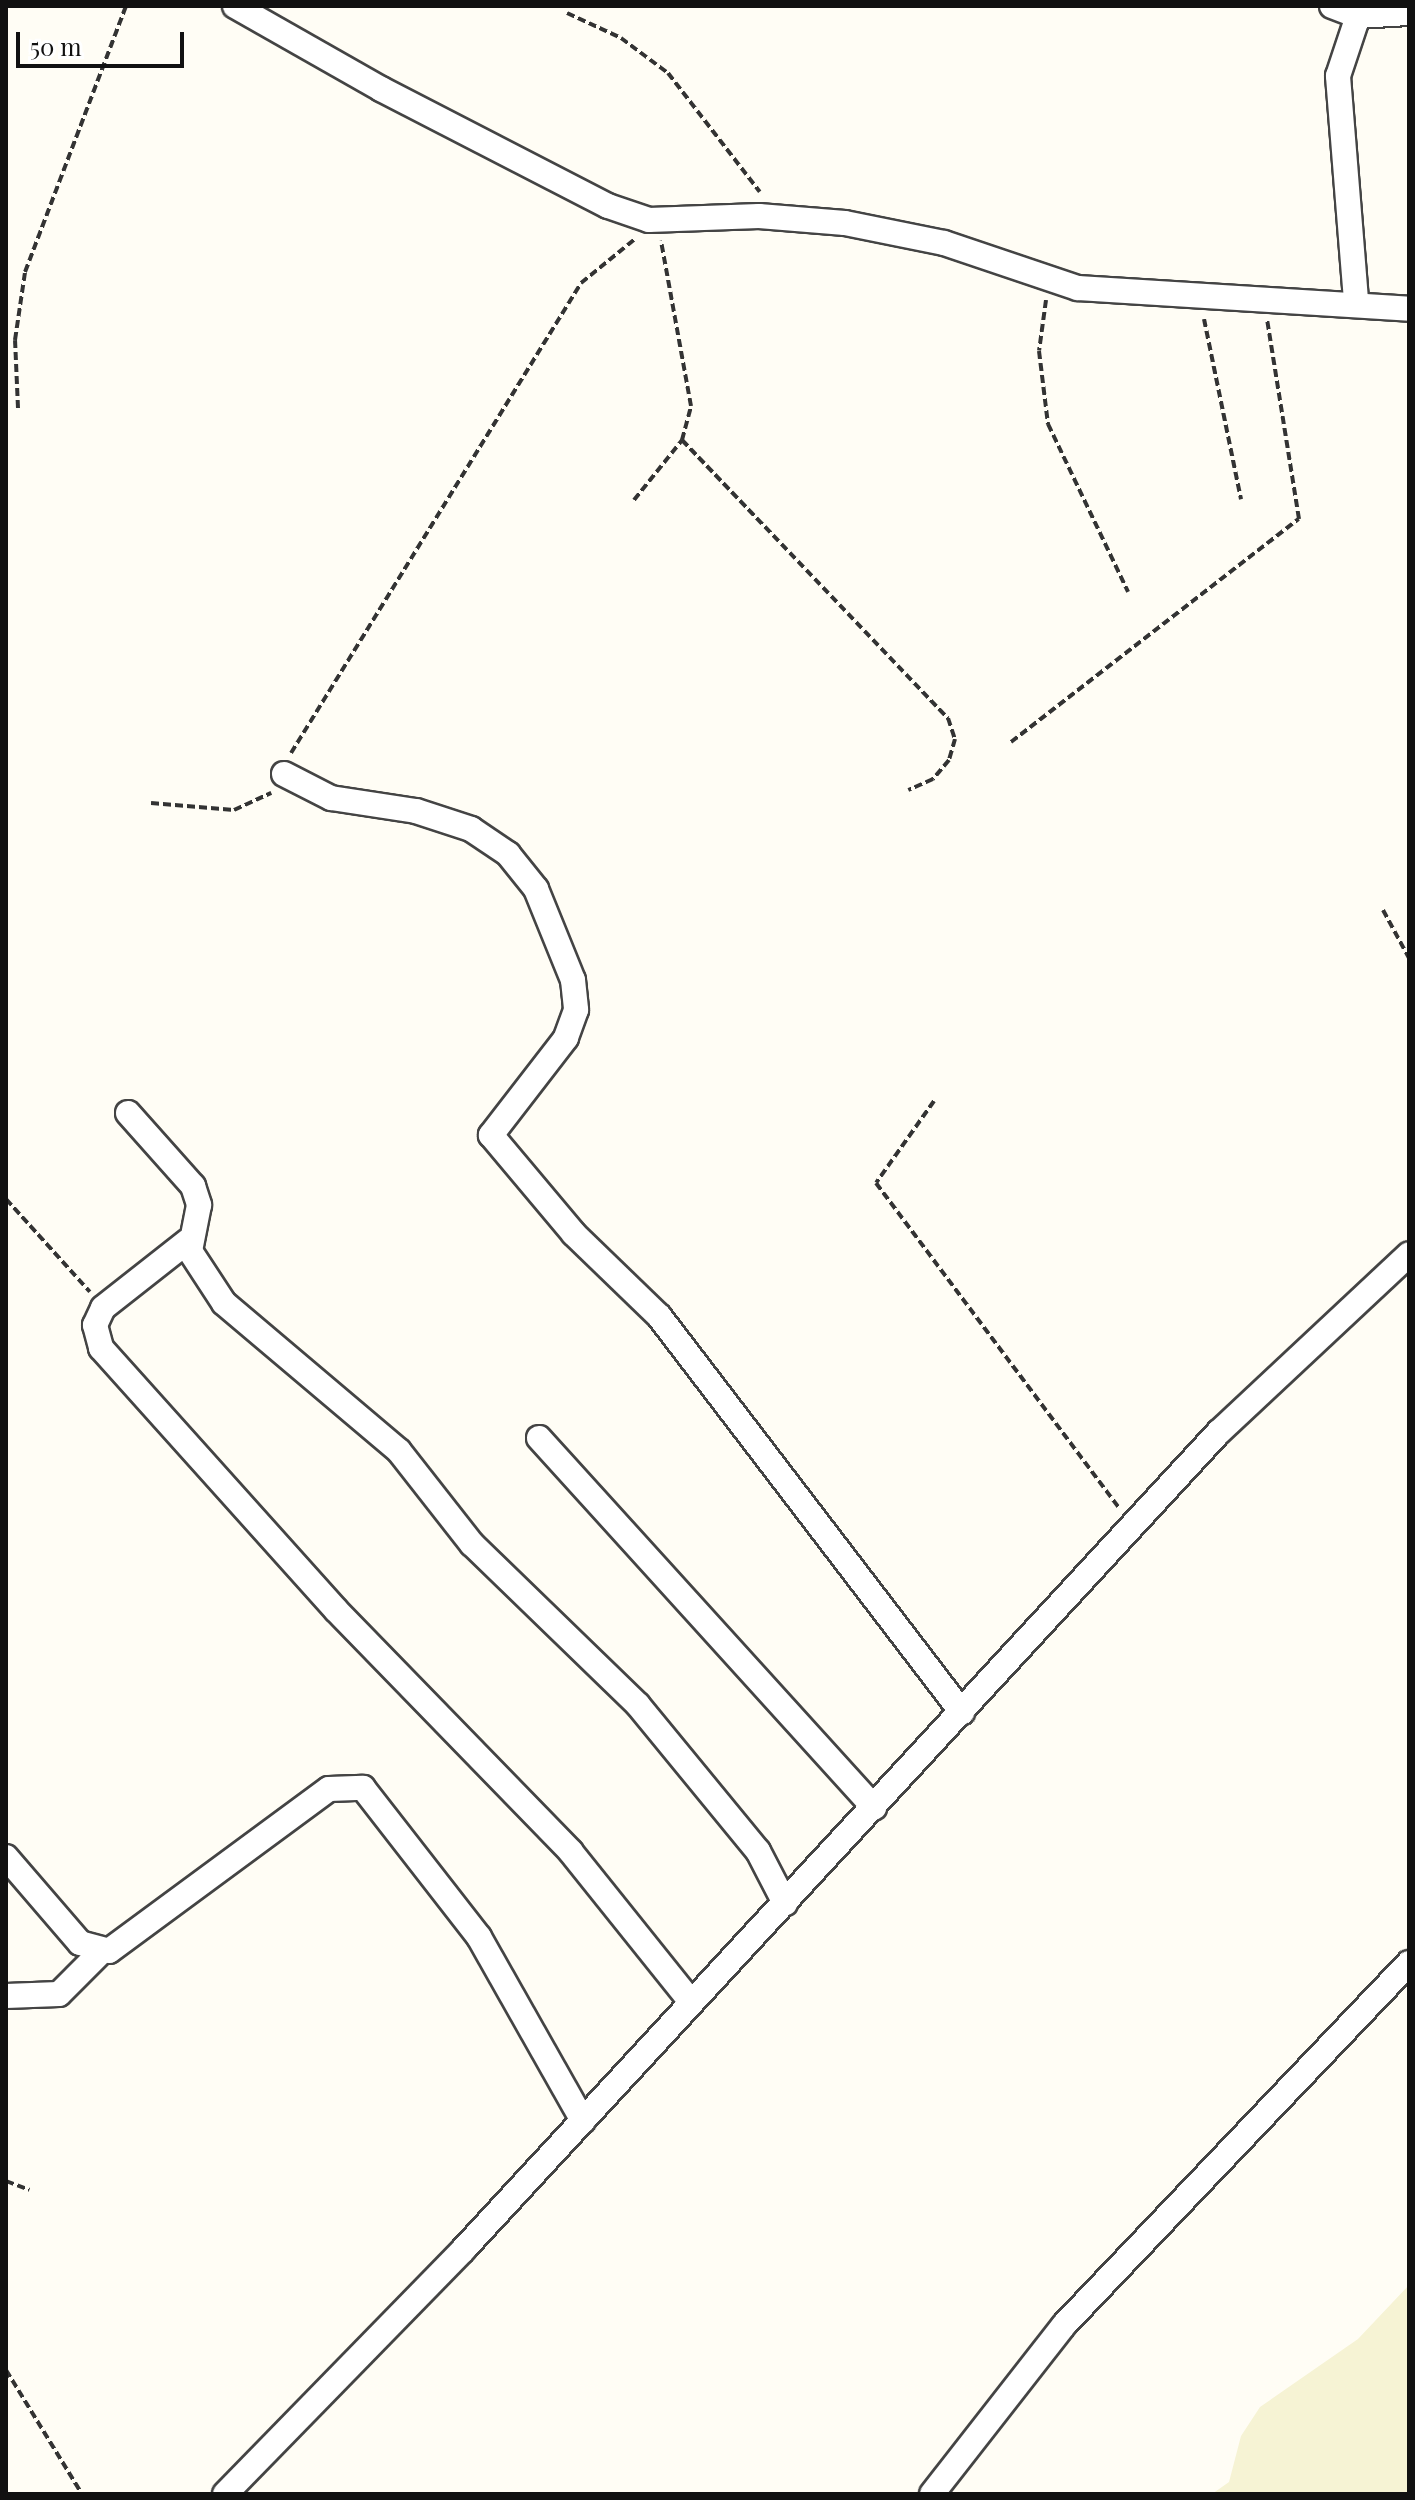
<!DOCTYPE html>
<html>
<head>
<meta charset="utf-8">
<style>
	body { margin:0 }
	#map { position:relative; width:1415px; height:2500px; overflow:hidden; background:#fffdf5; font-family:"Playfair Display",serif }
	div>[style] { position:absolute }
	[style*='--x'] { left:calc(var(--x)*1px); top:calc(var(--y)*1px); width:calc(var(--w)*1px); rotate:calc(var(--a)*1deg) }
	.farmland>* { inset:0; background:#f6f3d4 }
	.path>* { height:4px; margin-top:-2px; transform-origin:0; background:repeating-linear-gradient(90deg,#333 0 8px,transparent 0 12px) }
	.roads { filter:drop-shadow(2px 0 #444) drop-shadow(-2px 0 #444) drop-shadow(0 2px #444) drop-shadow(0 -2px #444) }
	.minor>* { height:24px; margin:-12px; padding:0 12px; transform-origin:12px; border-radius:12px; background:#fff }
	span { translate:-50% -50%; white-space:nowrap; text-align:center; line-height:1.15; -webkit-text-stroke:8px #fff; paint-order:stroke }
	.frame { position:absolute; inset:0; border:8px solid #111; pointer-events:none }
	.scale { position:absolute; left:16px; top:32px; width:168px; height:36px; box-sizing:border-box; border:4px solid #111; border-top:0; padding-left:10px; font-size:24px; line-height:28px; white-space:nowrap; color:#111; -webkit-text-stroke:6px #fff; paint-order:stroke }
</style>
</head>
<body>
<div id="map">
	<div class="farmland">
		<i style="clip-path:polygon(1409px 2285px,1409px 2494px,1212px 2494px,1229px 2482px,1241px 2436px,1260px 2407px,1358px 2339px)"></i>
	</div>
	<div class="path">
		<i style="--x:567;--y:13;--w:60;--a:24.8"></i>
		<i style="--x:621;--y:38;--w:59;--a:36.7"></i>
		<i style="--x:668;--y:73;--w:150;--a:52.3"></i>
		<i style="--x:1046;--y:300;--w:51;--a:97.8"></i>
		<i style="--x:1039;--y:351;--w:74;--a:83"></i>
		<i style="--x:1048;--y:424;--w:186;--a:64.5"></i>
		<i style="--x:1204;--y:319;--w:184;--a:78.4"></i>
		<i style="--x:18;--y:408;--w:68;--a:-92.5"></i>
		<i style="--x:15;--y:340;--w:69;--a:-81.6"></i>
		<i style="--x:25;--y:272;--w:285;--a:-69.2"></i>
		<i style="--x:682;--y:440;--w:385;--a:46.3"></i>
		<i style="--x:948;--y:718;--w:22;--a:72"></i>
		<i style="--x:955;--y:739;--w:22;--a:106"></i>
		<i style="--x:949;--y:760;--w:25;--a:130"></i>
		<i style="--x:933;--y:779;--w:27;--a:156"></i>
		<i style="--x:634;--y:500;--w:77;--a:-51.3"></i>
		<i style="--x:682;--y:440;--w:35;--a:-75"></i>
		<i style="--x:691;--y:406;--w:168;--a:-100.3"></i>
		<i style="--x:1011;--y:742;--w:364;--a:-37.8"></i>
		<i style="--x:1299;--y:519;--w:202;--a:-99.1"></i>
		<i style="--x:291;--y:753;--w:552;--a:-58.32"></i>
		<i style="--x:581;--y:283;--w:70;--a:-39.2"></i>
		<i style="--x:151;--y:803;--w:83;--a:4.8"></i>
		<i style="--x:234;--y:810;--w:41;--a:-24.7"></i>
		<i style="--x:1383;--y:910;--w:55;--a:61.6"></i>
		<i style="--x:934;--y:1101;--w:100;--a:125.3"></i>
		<i style="--x:876;--y:1183;--w:406;--a:53.2"></i>
		<i style="--x:6;--y:1199;--w:125;--a:47.9"></i>
		<i style="--x:6;--y:2181;--w:25;--a:21"></i>
		<i style="--x:6;--y:2370;--w:145;--a:58.5"></i>
	</div>
	<div class="roads">
		<div class="minor">
			<i style="--x:235;--y:6;--w:168;--a:29.6"></i>
			<i style="--x:381;--y:89;--w:255;--a:27.3"></i>
			<i style="--x:608;--y:206;--w:43;--a:18.9"></i>
			<i style="--x:649;--y:220;--w:110;--a:-2.1"></i>
			<i style="--x:759;--y:216;--w:86;--a:4.7"></i>
			<i style="--x:845;--y:223;--w:101;--a:11.4"></i>
			<i style="--x:944;--y:243;--w:141;--a:18.6"></i>
			<i style="--x:1078;--y:288;--w:332;--a:3.6"></i>
			<i style="--x:1332;--y:6;--w:28;--a:21"></i>
			<i style="--x:1356;--y:300;--w:225;--a:-94.6"></i>
			<i style="--x:1338;--y:76;--w:63;--a:-71.6"></i>
			<i style="--x:1358;--y:16;--w:51;--a:-3.4"></i>
			<i style="--x:284;--y:774;--w:53;--a:27.1"></i>
			<i style="--x:331;--y:798;--w:86;--a:8.7"></i>
			<i style="--x:416;--y:811;--w:58;--a:18.1"></i>
			<i style="--x:471;--y:829;--w:45;--a:34"></i>
			<i style="--x:508;--y:854;--w:45;--a:51.3"></i>
			<i style="--x:536;--y:889;--w:98;--a:67.9"></i>
			<i style="--x:573;--y:980;--w:30;--a:84"></i>
			<i style="--x:576;--y:1010;--w:30;--a:110"></i>
			<i style="--x:566;--y:1038;--w:123;--a:127.7"></i>
			<i style="--x:491;--y:1135;--w:129;--a:50"></i>
			<i style="--x:574;--y:1234;--w:118;--a:44"></i>
			<i style="--x:659;--y:1316;--w:499;--a:52.6"></i>
			<i style="--x:128;--y:1113;--w:98;--a:48.3"></i>
			<i style="--x:193;--y:1186;--w:20;--a:72"></i>
			<i style="--x:199;--y:1205;--w:47;--a:101.1"></i>
			<i style="--x:190;--y:1251;--w:62;--a:56.8"></i>
			<i style="--x:224;--y:1303;--w:229;--a:40.2"></i>
			<i style="--x:399;--y:1451;--w:118;--a:51.9"></i>
			<i style="--x:472;--y:1544;--w:231;--a:44.1"></i>
			<i style="--x:638;--y:1705;--w:189;--a:50.6"></i>
			<i style="--x:758;--y:1851;--w:59;--a:62.6"></i>
			<i style="--x:188;--y:1241;--w:108;--a:141.8"></i>
			<i style="--x:103;--y:1308;--w:19;--a:115"></i>
			<i style="--x:95;--y:1325;--w:24;--a:75"></i>
			<i style="--x:101;--y:1348;--w:352;--a:48.1"></i>
			<i style="--x:336;--y:1610;--w:337;--a:45.8"></i>
			<i style="--x:571;--y:1852;--w:192;--a:51.3"></i>
			<i style="--x:539;--y:1438;--w:499;--a:47.8"></i>
			<i style="--x:6;--y:1857;--w:113;--a:49.3"></i>
			<i style="--x:80;--y:1943;--w:30;--a:15"></i>
			<i style="--x:109;--y:1951;--w:273;--a:-36.4"></i>
			<i style="--x:329;--y:1789;--w:34;--a:-2"></i>
			<i style="--x:363;--y:1788;--w:189;--a:52.1"></i>
			<i style="--x:479;--y:1937;--w:211;--a:60.5"></i>
			<i style="--x:6;--y:1996;--w:53;--a:-2.2"></i>
			<i style="--x:59;--y:1994;--w:59;--a:-45"></i>
			<i style="--x:225;--y:2494;--w:341;--a:-45.7"></i>
			<i style="--x:463;--y:2250;--w:1114;--a:-47.26"></i>
			<i style="--x:1219;--y:1432;--w:260;--a:-43.1"></i>
			<i style="--x:932;--y:2494;--w:214;--a:-52"></i>
			<i style="--x:1064;--y:2325;--w:500;--a:-46.38"></i>
		</div>
	</div>
	<div class="frame"></div>
	<div class="scale">50 m</div>
</div>
</body>
</html>
